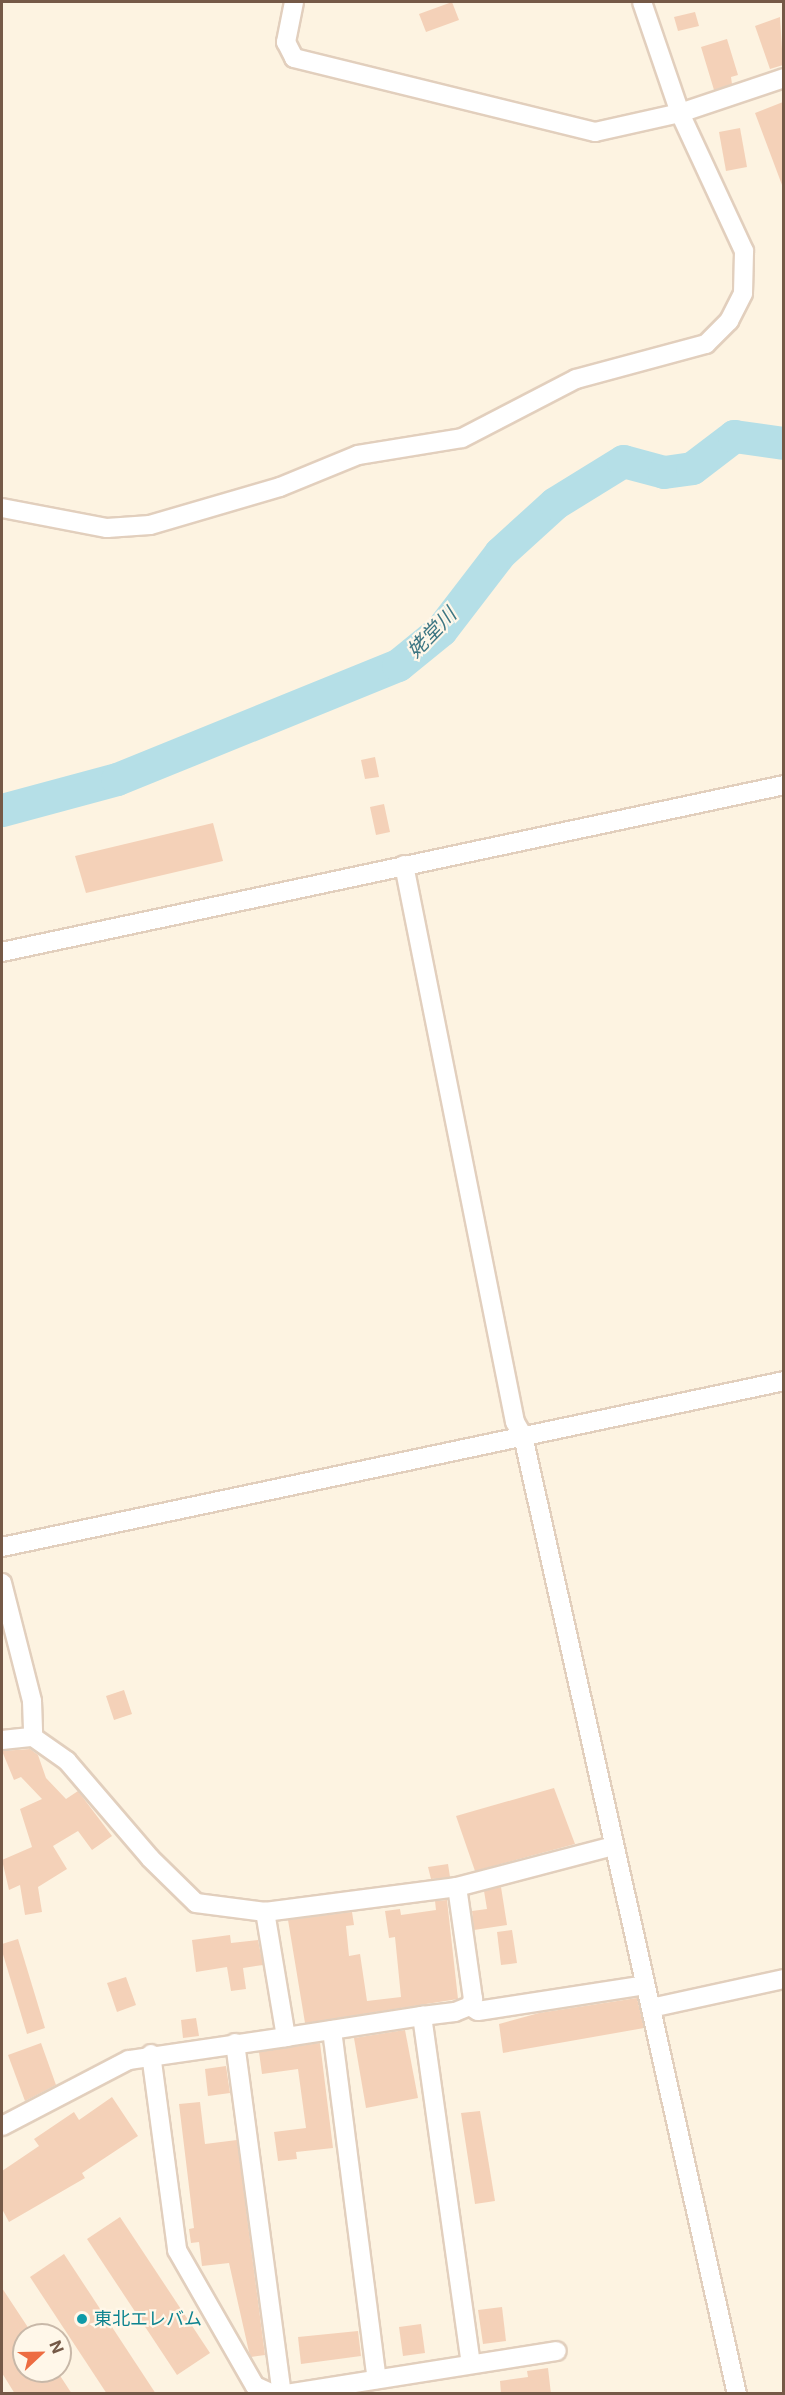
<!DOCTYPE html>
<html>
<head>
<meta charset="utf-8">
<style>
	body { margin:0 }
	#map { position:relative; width:785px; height:2395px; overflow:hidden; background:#fdf3e1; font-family:Inter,"Noto Sans JP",sans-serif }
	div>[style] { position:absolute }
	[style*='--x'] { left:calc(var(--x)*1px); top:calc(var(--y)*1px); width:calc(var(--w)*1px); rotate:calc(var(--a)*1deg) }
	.river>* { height:33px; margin:-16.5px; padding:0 16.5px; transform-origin:16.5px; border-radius:16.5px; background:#b5dfe7 }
	.building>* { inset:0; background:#f4d1b8 }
	.roads { filter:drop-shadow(2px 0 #e2cfbd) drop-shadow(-2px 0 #e2cfbd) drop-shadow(0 2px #e2cfbd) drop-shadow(0 -2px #e2cfbd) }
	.minor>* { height:18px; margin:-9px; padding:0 9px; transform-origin:9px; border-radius:9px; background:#fff }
	.dots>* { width:16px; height:16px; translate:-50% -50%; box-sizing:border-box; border:3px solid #fff7e9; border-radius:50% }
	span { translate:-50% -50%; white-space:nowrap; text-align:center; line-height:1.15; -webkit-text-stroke:4.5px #fff7e9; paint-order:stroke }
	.culture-label { font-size:18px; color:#0d838f }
	.left { translate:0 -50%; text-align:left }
	.water-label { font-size:20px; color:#3d7683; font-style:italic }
	.frame { position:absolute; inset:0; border:3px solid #755947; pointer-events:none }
	.north { position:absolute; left:12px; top:2323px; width:60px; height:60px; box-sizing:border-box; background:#fff7e9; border:2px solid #c8b8a8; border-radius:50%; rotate:68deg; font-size:16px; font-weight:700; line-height:24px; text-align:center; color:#755947 }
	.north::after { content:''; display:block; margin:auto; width:21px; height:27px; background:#ed6c41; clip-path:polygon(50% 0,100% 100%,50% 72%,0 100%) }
</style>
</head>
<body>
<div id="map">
	<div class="river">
		<i style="--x:2;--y:810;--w:119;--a:-15.1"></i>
		<i style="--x:117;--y:779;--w:303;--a:-22.1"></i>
		<i style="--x:398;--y:665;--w:55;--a:-39.1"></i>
		<i style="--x:441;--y:630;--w:97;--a:-52.5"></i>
		<i style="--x:500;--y:553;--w:74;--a:-42.3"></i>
		<i style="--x:555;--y:503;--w:80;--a:-31.7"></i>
		<i style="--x:623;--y:461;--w:42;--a:15"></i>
		<i style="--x:664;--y:472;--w:28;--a:-8"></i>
		<i style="--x:692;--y:468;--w:53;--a:-37.3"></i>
		<i style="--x:734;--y:436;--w:50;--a:8"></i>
	</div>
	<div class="building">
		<i style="clip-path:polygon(452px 2px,459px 20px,426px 32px,419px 14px)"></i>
		<i style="clip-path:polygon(695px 12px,699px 26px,678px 31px,674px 17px)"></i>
		<i style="clip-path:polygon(780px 17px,783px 65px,770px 69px,755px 26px)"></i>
		<i style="clip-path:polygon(727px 39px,738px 75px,731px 77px,732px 84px,714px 90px,701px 47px)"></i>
		<i style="clip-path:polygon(783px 102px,783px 185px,782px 185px,755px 113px)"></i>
		<i style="clip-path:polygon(740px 128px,747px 167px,726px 171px,719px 132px)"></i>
		<i style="clip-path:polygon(375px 757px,379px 777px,365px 779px,361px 760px)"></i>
		<i style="clip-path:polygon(384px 804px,390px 832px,376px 835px,370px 807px)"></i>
		<i style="clip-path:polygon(213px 823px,223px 861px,86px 893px,75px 856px)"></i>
		<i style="clip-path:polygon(124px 1690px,132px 1714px,114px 1720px,106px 1696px)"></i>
		<i style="clip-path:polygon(30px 1749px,38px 1755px,46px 1778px,66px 1799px,78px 1791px,112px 1836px,92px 1850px,78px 1831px,53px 1846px,67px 1869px,38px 1887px,42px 1912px,25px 1915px,20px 1885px,9px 1890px,2px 1860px,32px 1847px,20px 1809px,42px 1799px,21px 1777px,14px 1780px,2px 1751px)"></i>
		<i style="clip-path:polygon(554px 1788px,575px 1844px,475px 1871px,456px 1816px)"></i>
		<i style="clip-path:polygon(448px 1864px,450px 1877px,431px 1879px,428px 1867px)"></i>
		<i style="clip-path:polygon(501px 1887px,507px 1925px,474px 1930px,472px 1911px,487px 1909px,484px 1891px)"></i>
		<i style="clip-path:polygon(447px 1900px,458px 1999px,305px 2023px,288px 1920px,352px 1912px,354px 1925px,346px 1926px,349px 1956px,360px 1954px,367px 2001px,401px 1997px,395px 1937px,389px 1938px,385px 1911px,400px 1909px,401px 1915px,436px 1910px,435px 1901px)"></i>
		<i style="clip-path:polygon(512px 1930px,517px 1963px,501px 1965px,497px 1932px)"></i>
		<i style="clip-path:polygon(230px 1935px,231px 1943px,258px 1940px,263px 1965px,243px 1968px,246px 1989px,231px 1991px,227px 1967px,196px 1972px,192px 1940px)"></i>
		<i style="clip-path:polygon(18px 1939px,45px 2028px,27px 2034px,2px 1951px,2px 1944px)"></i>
		<i style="clip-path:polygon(126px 1977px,136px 2005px,117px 2012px,107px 1983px)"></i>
		<i style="clip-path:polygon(637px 1998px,644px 2028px,503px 2053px,499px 2024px,539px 2013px)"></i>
		<i style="clip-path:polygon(196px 2018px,199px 2036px,183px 2038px,181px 2020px)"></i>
		<i style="clip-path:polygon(405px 2030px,418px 2098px,366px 2108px,354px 2038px)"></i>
		<i style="clip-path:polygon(41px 2043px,56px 2085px,25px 2101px,8px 2055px)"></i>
		<i style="clip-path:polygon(320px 2043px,333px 2148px,296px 2152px,297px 2159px,278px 2161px,274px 2132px,306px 2128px,298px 2069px,262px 2074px,259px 2052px)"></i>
		<i style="clip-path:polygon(226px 2066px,230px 2093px,208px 2096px,205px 2069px)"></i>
		<i style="clip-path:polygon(112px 2097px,138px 2136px,82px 2173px,85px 2178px,9px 2222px,2px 2209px,2px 2171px,39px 2146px,34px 2139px,74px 2112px,79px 2120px)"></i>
		<i style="clip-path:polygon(200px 2102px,205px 2144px,237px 2140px,265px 2355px,251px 2357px,249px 2352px,229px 2263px,202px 2266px,199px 2242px,191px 2243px,189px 2229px,194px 2228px,179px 2104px)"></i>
		<i style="clip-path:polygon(480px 2111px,495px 2201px,475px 2204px,461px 2113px)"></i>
		<i style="clip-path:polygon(120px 2217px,210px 2353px,177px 2375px,87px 2239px)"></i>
		<i style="clip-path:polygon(64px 2254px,156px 2394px,107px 2394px,30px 2277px)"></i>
		<i style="clip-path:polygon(2px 2288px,33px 2335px,24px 2335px,24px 2371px,57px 2371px,72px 2394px,15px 2394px,2px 2373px)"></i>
		<i style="clip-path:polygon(502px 2307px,506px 2341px,483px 2344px,478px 2310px)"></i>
		<i style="clip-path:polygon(421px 2324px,425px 2353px,403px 2356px,399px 2327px)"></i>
		<i style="clip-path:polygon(358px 2331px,361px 2356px,301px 2364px,298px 2337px)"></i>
		<i style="clip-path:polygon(548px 2368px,551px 2394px,501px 2394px,500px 2381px,528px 2377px,527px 2371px)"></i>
	</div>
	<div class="roads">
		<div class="minor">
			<i style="--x:294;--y:2;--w:41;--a:101.3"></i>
			<i style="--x:286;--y:42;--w:18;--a:63"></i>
			<i style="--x:294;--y:58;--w:310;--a:13.8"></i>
			<i style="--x:595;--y:132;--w:87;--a:-12.6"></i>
			<i style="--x:680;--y:113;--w:110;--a:-18.6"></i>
			<i style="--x:2;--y:508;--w:107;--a:10.8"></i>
			<i style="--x:107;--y:528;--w:43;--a:-4"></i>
			<i style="--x:150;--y:525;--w:135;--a:-16.3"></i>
			<i style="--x:280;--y:487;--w:84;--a:-22.3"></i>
			<i style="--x:358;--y:455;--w:105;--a:-9.3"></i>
			<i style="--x:462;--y:438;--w:128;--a:-27.4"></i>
			<i style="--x:576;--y:379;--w:135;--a:-15.1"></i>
			<i style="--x:706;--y:344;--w:33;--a:-45"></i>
			<i style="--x:729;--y:321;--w:31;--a:-63"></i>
			<i style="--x:743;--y:293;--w:42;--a:-88.6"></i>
			<i style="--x:744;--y:251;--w:152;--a:-114.9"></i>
			<i style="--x:680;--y:113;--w:117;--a:-108.9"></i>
			<i style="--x:404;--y:865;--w:568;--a:78.73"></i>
			<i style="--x:515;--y:1422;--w:16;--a:60"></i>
			<i style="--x:523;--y:1436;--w:982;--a:77.41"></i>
			<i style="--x:2;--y:952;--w:800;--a:-12.05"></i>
			<i style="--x:2;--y:1547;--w:799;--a:-11.98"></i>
			<i style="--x:2;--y:1583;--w:122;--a:75.7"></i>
			<i style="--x:32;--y:1701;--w:36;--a:88"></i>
			<i style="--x:2;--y:1740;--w:31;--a:-6"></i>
			<i style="--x:33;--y:1737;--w:42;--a:35.2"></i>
			<i style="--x:67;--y:1761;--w:128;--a:49.4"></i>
			<i style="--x:150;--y:1858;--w:64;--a:44.4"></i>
			<i style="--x:196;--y:1903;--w:70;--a:7.4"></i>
			<i style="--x:265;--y:1912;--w:194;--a:-7.4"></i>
			<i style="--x:457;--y:1887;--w:161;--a:-14.7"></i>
			<i style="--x:470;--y:2006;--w:9;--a:32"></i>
			<i style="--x:478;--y:2011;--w:169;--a:-8.8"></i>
			<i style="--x:651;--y:2008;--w:136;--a:-12.3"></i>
			<i style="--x:422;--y:2016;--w:33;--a:-7"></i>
			<i style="--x:455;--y:2012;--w:16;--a:-22"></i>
			<i style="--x:470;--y:2006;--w:8;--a:-67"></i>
			<i style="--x:473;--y:1999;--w:113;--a:-98.1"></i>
			<i style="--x:332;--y:2030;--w:352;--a:82.7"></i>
			<i style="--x:286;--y:2037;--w:138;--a:-8.8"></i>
			<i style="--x:422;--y:2016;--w:350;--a:82"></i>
			<i style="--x:235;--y:2043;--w:354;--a:82.4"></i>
			<i style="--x:151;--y:2054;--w:198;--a:82.4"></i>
			<i style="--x:177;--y:2250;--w:157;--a:60.2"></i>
			<i style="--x:255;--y:2386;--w:20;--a:24"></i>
			<i style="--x:2;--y:2126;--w:143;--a:-27.5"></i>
			<i style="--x:129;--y:2060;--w:159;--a:-8.3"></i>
			<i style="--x:286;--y:2037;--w:127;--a:-99.5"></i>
			<i style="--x:286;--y:2394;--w:274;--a:-9"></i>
		</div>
	</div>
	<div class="dots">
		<i style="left:82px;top:2319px;background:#0f9aa8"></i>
	</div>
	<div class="culture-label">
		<span class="left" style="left:94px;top:2319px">東北エレバム</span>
	</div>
	<div class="water-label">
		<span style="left:432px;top:633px;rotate:-46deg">姥堂川</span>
	</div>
	<div class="frame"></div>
	<div class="north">N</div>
</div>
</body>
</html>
